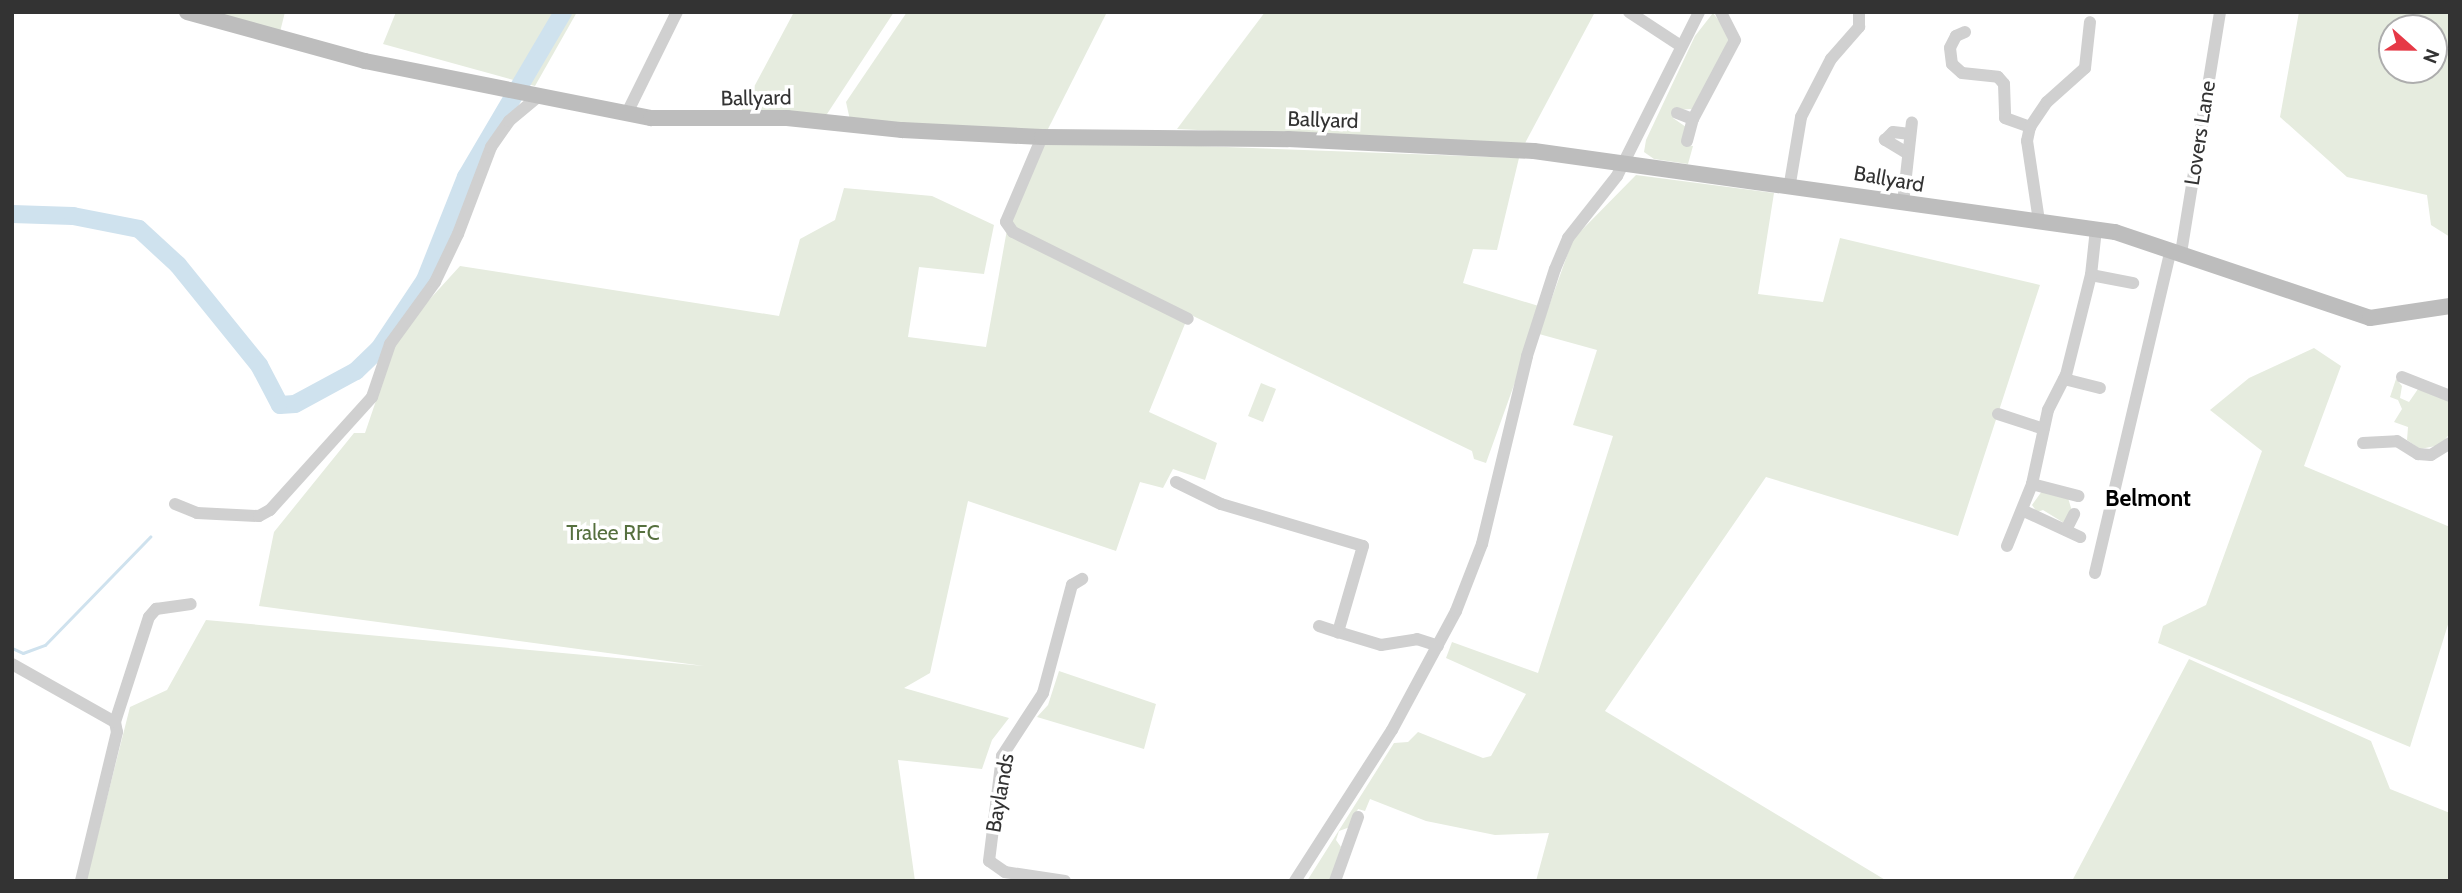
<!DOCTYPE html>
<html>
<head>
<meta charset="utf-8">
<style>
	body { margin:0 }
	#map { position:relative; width:2462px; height:893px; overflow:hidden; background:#fff; font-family:Cabin,sans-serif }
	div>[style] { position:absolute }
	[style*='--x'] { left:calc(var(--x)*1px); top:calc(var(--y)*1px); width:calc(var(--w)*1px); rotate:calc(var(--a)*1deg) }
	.green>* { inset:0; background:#e6ecdf }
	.stream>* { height:2.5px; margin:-1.25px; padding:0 1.25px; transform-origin:1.25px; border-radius:1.25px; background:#cfe2ee }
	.river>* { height:18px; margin:-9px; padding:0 9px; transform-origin:9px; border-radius:9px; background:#cfe2ee }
	.street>* { height:12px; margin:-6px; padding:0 6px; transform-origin:6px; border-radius:6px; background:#d0d0d0 }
	.secondary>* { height:16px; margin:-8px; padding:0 8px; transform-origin:8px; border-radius:8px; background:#bdbdbd }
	span { translate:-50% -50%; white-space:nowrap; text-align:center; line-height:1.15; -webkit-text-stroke:7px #fff; paint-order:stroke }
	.street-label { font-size:21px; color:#333 }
	.park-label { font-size:21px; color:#56703f }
	.neighbourhood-label { font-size:23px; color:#000; font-weight:700 }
	.frame { position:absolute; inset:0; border:14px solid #333; pointer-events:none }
	.north { position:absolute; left:2378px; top:14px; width:70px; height:70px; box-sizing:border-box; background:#fff; border:2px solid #adadad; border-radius:50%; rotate:111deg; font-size:19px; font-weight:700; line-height:28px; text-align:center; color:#333 }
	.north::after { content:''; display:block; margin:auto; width:24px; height:32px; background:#e63946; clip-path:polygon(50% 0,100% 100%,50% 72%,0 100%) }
</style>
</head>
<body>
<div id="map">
	<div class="green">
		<i style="clip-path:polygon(199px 12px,285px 12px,280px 32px)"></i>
		<i style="clip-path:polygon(396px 12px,577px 12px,535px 86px,383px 44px)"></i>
		<i style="clip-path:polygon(794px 12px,894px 12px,827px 114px,739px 115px)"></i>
		<i style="clip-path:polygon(907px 12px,1107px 12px,1047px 131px,850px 120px,846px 102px)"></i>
		<i style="clip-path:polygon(1265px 12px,1595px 12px,1524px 145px,1177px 129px)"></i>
		<i style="clip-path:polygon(evenodd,2299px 12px,2450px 12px,2450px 237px,2431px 225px,2427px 195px,2347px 177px,2280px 117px,2299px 12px,2392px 28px,2434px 28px,2434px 70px,2392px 70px,2392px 28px)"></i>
		<i style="clip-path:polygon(1713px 13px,1729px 34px,1727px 46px,1692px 109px,1675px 110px,1673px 118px,1686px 127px,1684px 145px,1693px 146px,1688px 164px,1654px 159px,1644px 152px,1646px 140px,1695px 36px)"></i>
		<i style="clip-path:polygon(1040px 140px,1519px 158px,1497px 250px,1473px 249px,1463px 283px,1542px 307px,1486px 463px,1474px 459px,1472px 451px,1189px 314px,1149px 412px,1217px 443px,1205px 480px,1173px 469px,1163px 488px,1140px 482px,1116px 551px,968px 501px,930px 673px,904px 688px,1009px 718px,992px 740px,982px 769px,898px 760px,915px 881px,86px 881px,130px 707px,167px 690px,206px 620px,704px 666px,259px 606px,274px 532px,354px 433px,365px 433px,399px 333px,460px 266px,779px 316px,800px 239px,835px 220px,844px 188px,932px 196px,994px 225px,984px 274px,919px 267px,908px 337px,986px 347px,1008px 224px)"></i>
		<i style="clip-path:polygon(1636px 175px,1774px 193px,1758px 294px,1823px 302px,1840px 238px,2040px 285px,1958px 536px,1766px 477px,1605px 711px,1887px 881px,1536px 881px,1549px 833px,1495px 835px,1426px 821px,1370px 799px,1365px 811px,1358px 809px,1350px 827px,1339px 831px,1336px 840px,1341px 847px,1330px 881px,1307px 881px,1394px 743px,1408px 742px,1418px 732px,1483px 758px,1491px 756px,1526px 694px,1446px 658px,1452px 642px,1538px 673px,1613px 436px,1573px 425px,1597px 350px,1539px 334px,1573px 239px)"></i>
		<i style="clip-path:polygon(2314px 348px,2341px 366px,2304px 466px,2450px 527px,2450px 618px,2410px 747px,2158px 643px,2163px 626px,2206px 605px,2262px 451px,2210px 410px,2249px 378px)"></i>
		<i style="clip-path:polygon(2396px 379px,2402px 386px,2400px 398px,2409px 402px,2418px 389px,2448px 401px,2450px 433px,2441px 445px,2420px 449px,2407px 440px,2408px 427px,2394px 422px,2402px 409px,2398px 400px,2390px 397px)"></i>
		<i style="clip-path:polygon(1261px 383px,1276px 389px,1263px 422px,1248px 416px)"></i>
		<i style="clip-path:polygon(2042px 491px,2068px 498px,2072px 511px,2064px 523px,2043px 510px,2037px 512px,2032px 505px)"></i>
		<i style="clip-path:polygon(2189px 659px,2371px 741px,2390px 789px,2450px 813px,2450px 881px,2072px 881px)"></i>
		<i style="clip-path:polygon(1059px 671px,1156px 704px,1144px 749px,1037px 717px,1048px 705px)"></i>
	</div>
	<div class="stream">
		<i style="--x:12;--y:648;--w:12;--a:24"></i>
		<i style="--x:23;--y:653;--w:23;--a:-20"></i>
		<i style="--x:45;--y:645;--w:151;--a:-45.8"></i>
	</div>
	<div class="river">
		<i style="--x:12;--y:214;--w:61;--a:1.9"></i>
		<i style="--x:73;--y:216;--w:67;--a:11.1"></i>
		<i style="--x:139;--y:229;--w:53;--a:42.7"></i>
		<i style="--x:178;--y:265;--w:129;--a:51"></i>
		<i style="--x:259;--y:365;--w:45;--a:62.3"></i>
		<i style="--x:280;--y:405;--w:15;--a:-4"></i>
		<i style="--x:295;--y:404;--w:69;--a:-28.4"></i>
		<i style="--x:356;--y:371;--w:32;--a:-44"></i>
		<i style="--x:379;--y:349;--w:83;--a:-56.3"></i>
		<i style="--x:425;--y:280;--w:111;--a:-68.3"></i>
		<i style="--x:466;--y:177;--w:191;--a:-59.5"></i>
	</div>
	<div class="street">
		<i style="--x:1629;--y:12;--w:62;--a:33.2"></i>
		<i style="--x:1965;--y:32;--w:10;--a:156"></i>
		<i style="--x:1956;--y:36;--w:13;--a:117"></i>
		<i style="--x:1950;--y:48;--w:16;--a:83"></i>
		<i style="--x:1952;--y:64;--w:13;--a:42"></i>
		<i style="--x:1962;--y:73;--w:36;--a:6"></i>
		<i style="--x:1998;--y:77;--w:9;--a:49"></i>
		<i style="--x:2004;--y:84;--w:34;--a:88"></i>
		<i style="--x:2005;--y:118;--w:27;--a:20"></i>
		<i style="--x:627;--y:113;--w:113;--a:-63.7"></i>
		<i style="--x:1677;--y:113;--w:17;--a:21"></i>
		<i style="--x:1042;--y:137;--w:92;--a:113"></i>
		<i style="--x:1006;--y:222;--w:12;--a:55"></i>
		<i style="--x:1013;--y:232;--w:195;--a:26.4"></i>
		<i style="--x:1687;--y:141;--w:23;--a:-75"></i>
		<i style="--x:1693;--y:119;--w:89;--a:-62"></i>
		<i style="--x:1735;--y:40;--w:31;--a:-117"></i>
		<i style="--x:1907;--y:153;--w:26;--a:-149"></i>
		<i style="--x:1885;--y:140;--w:11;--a:-45"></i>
		<i style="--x:1893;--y:132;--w:17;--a:7"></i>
		<i style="--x:1790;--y:183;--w:67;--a:-80.5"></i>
		<i style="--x:1801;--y:117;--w:65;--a:-62.7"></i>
		<i style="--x:1831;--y:59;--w:43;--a:-48.8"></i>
		<i style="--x:1859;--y:27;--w:15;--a:-90"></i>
		<i style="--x:1903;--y:203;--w:81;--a:-83.7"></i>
		<i style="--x:2039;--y:221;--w:81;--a:-98.5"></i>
		<i style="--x:2027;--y:141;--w:14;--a:-78"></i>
		<i style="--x:2030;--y:127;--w:30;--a:-56"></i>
		<i style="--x:2047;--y:102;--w:51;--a:-41.8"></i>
		<i style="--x:2085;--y:68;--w:46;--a:-83.8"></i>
		<i style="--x:2181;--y:253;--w:244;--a:-80.8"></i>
		<i style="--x:2091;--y:275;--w:43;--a:10.8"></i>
		<i style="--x:2402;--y:377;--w:52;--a:21.6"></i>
		<i style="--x:2064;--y:379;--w:37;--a:14"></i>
		<i style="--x:1998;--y:414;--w:48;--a:18.1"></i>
		<i style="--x:2363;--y:443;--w:34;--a:-3"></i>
		<i style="--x:2397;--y:441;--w:25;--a:32"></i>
		<i style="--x:2418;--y:454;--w:13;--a:4"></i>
		<i style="--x:2431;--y:455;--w:22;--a:-32"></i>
		<i style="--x:1176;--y:482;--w:50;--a:26.1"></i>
		<i style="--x:1221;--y:504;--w:148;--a:16.5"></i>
		<i style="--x:1363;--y:546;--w:90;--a:106.2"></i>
		<i style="--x:1338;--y:632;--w:45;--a:16.8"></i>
		<i style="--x:1381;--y:645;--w:36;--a:-9"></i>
		<i style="--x:1417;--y:639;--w:22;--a:18"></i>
		<i style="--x:2032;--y:484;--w:48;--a:14.6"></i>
		<i style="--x:175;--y:504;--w:24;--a:22"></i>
		<i style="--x:197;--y:513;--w:62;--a:2.8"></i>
		<i style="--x:259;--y:516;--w:13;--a:-29"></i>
		<i style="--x:270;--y:510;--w:152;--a:-47.9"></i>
		<i style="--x:372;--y:397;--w:56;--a:-71.2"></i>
		<i style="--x:390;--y:344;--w:77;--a:-54"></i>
		<i style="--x:435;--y:282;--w:53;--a:-64.4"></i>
		<i style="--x:458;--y:234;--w:93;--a:-69.2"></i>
		<i style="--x:491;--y:147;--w:32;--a:-55"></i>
		<i style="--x:509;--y:121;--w:40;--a:-40"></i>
		<i style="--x:2024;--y:511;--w:62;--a:24.9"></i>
		<i style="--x:2066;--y:530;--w:18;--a:-63"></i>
		<i style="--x:2007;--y:546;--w:67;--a:-68"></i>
		<i style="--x:2032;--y:484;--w:76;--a:-77.8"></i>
		<i style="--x:2048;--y:410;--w:39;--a:-63"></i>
		<i style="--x:2066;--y:375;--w:103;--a:-76"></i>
		<i style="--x:2091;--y:275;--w:46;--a:-83.8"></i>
		<i style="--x:2095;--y:573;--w:332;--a:-76.8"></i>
		<i style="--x:1319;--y:626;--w:20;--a:18"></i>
		<i style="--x:12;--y:664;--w:118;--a:29.4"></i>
		<i style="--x:115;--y:722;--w:10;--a:79"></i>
		<i style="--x:117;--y:732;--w:153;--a:103.6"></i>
		<i style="--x:115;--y:722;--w:110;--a:-72.1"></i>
		<i style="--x:149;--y:617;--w:11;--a:-49"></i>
		<i style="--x:156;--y:609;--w:35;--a:-8"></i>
		<i style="--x:1065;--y:881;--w:61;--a:-171.5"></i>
		<i style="--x:1005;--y:872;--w:19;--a:-145"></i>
		<i style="--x:989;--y:861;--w:106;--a:-82.9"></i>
		<i style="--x:1002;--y:756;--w:75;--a:-56.9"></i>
		<i style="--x:1043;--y:693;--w:112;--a:-75"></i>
		<i style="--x:1072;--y:585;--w:12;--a:-31"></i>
		<i style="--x:1295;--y:881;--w:179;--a:-57.3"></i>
		<i style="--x:1392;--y:730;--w:135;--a:-61.7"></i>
		<i style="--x:1456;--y:611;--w:72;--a:-68.8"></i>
		<i style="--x:1482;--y:544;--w:193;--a:-76.5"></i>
		<i style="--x:1527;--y:356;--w:91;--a:-72.2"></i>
		<i style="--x:1555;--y:269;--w:34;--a:-67"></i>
		<i style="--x:1568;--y:238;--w:79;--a:-51.7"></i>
		<i style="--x:1617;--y:176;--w:183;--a:-63.4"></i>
		<i style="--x:1335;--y:881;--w:68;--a:-70.2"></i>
	</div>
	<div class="secondary">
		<i style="--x:187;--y:12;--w:185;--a:15.4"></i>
		<i style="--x:365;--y:61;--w:292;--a:11.3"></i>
		<i style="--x:651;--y:118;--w:136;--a:0"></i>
		<i style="--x:787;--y:118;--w:116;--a:6"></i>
		<i style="--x:902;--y:130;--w:140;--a:2.9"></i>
		<i style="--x:1042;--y:137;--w:246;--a:0.5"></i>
		<i style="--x:1288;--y:139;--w:246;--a:2.8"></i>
		<i style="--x:1534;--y:151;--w:587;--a:7.94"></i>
		<i style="--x:2115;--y:232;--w:269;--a:18.6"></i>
		<i style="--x:2370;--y:318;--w:81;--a:-8.5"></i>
	</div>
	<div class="street-label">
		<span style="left:756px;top:98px;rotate:-1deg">Ballyard</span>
		<span style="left:1323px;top:120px;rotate:2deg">Ballyard</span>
		<span style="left:2200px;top:133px;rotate:-81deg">Lovers Lane</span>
		<span style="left:1889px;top:179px;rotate:10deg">Ballyard</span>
		<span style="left:1000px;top:793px;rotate:-80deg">Baylands</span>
	</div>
	<div class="park-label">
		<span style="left:613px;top:533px">Tralee RFC</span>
	</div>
	<div class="neighbourhood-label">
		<span style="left:2148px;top:498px">Belmont</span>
	</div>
	<div class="frame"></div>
	<div class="north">N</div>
</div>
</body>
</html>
